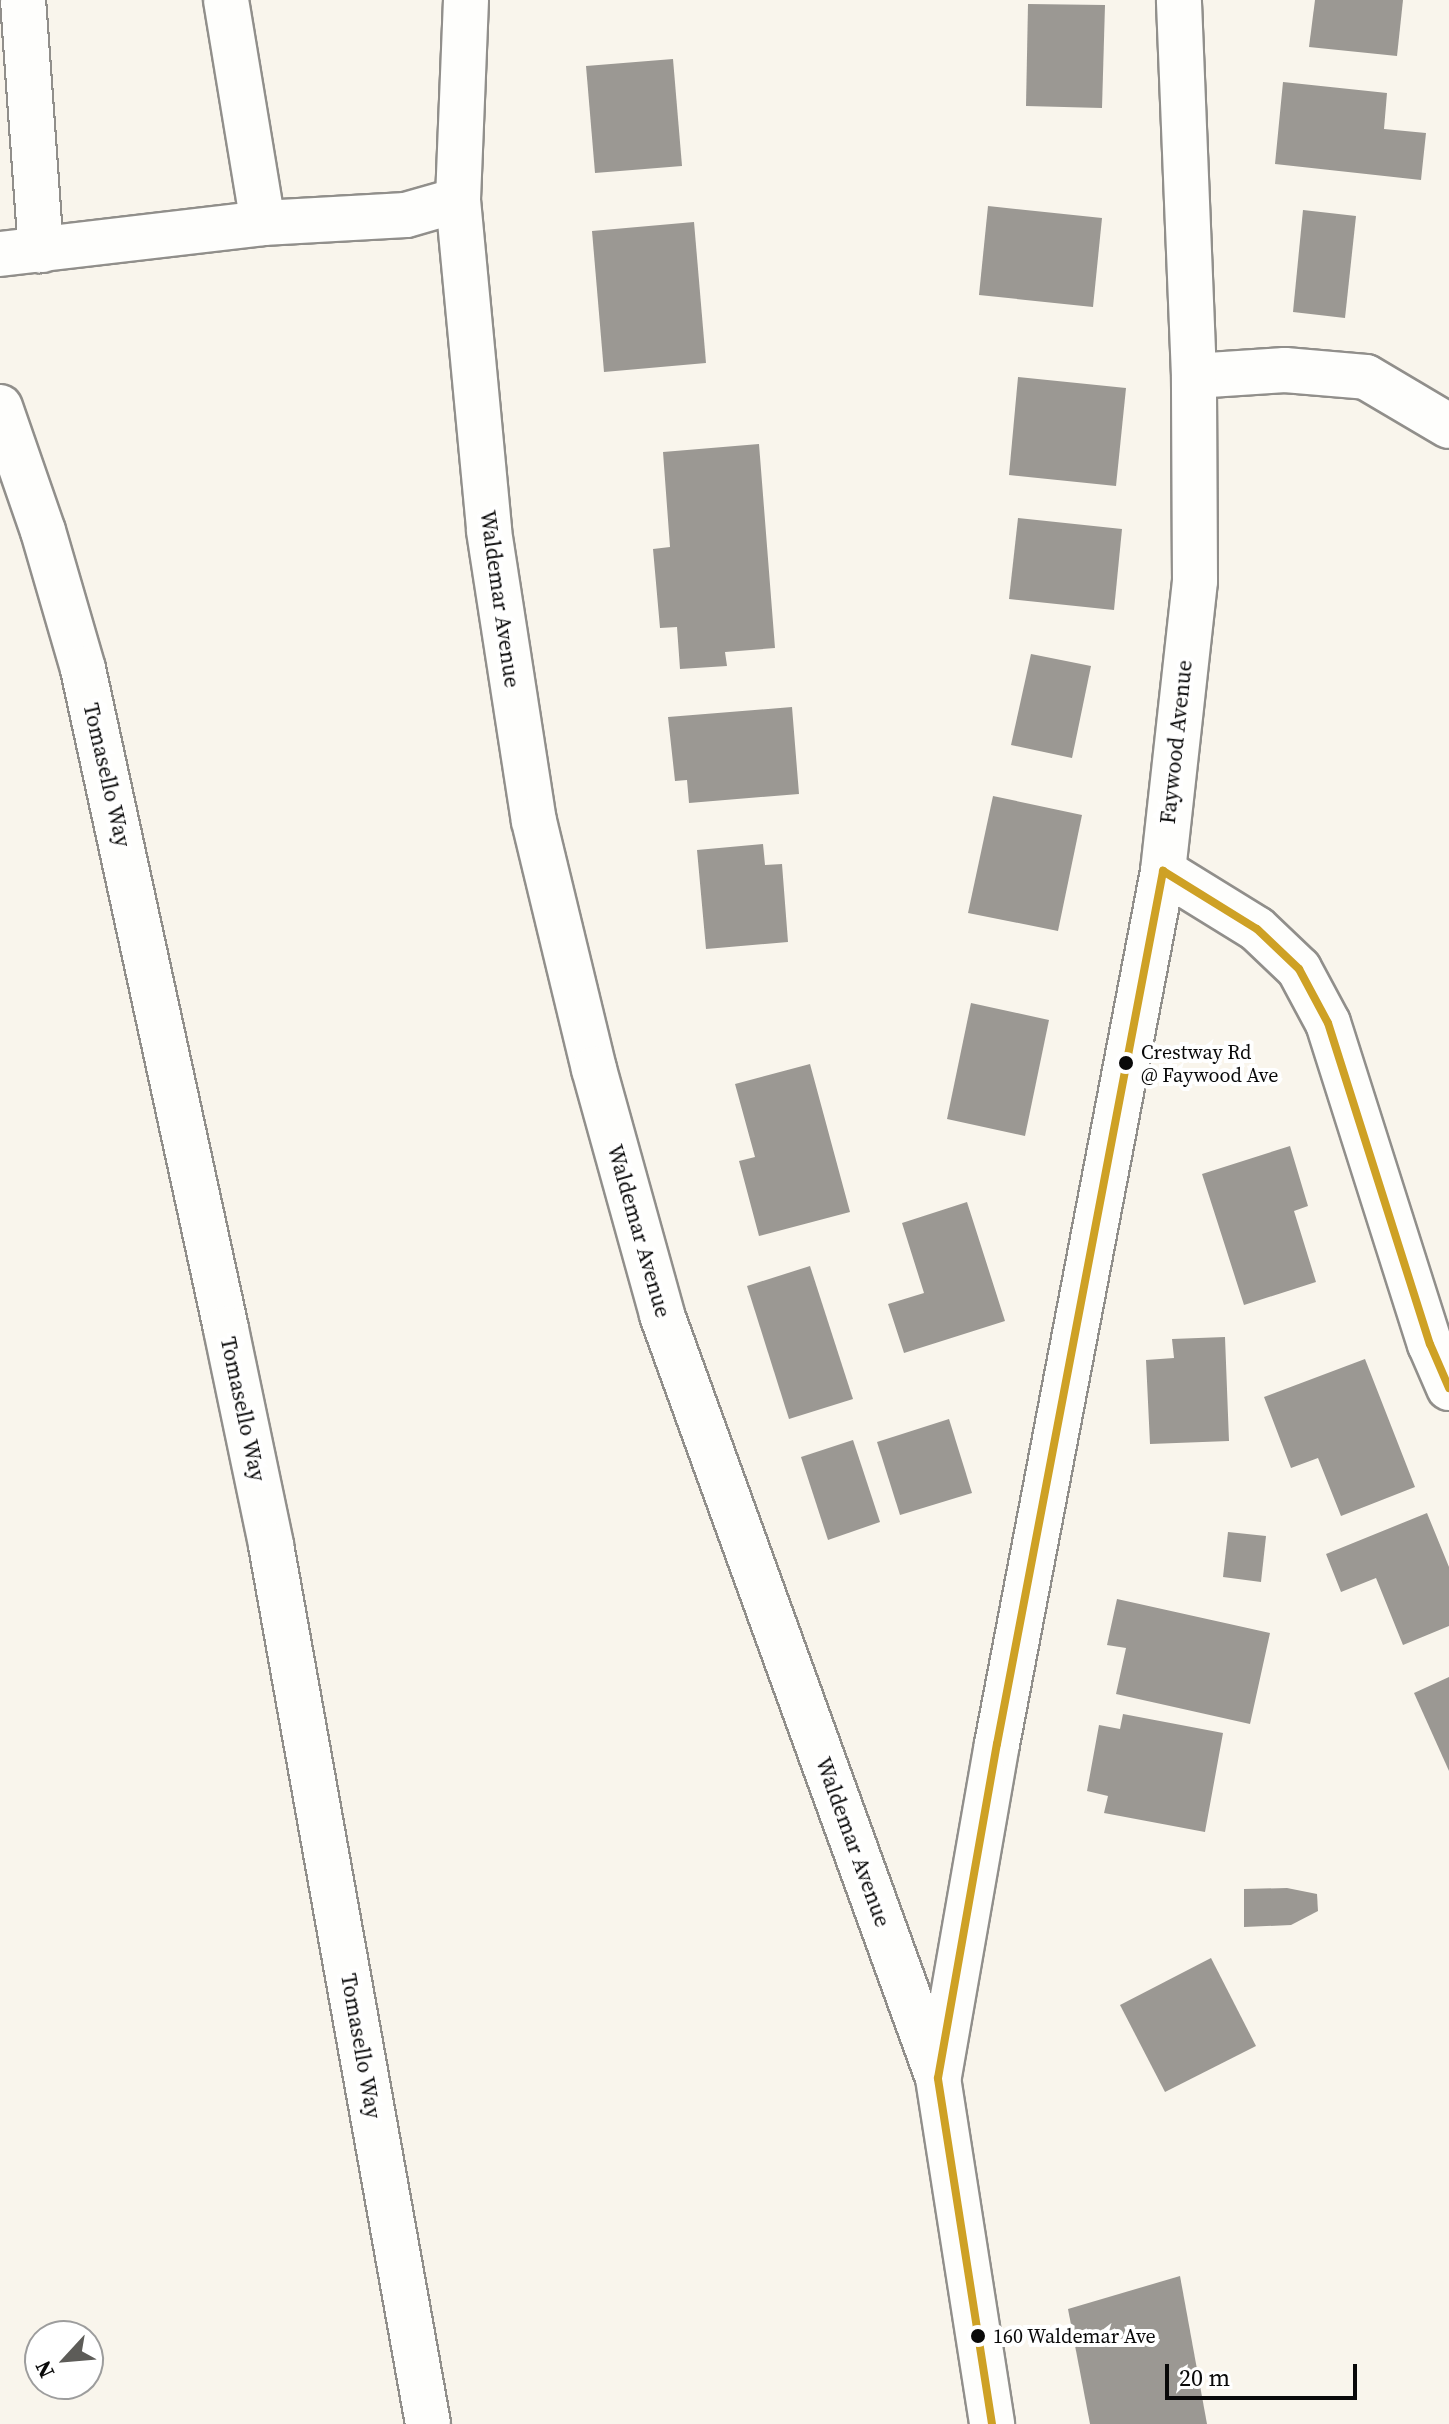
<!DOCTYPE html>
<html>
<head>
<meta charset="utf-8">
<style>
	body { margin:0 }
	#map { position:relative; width:1449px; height:2424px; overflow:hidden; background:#f9f5ec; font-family:"Source Serif 4",serif }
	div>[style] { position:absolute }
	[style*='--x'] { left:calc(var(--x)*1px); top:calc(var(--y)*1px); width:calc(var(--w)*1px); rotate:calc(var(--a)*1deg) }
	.building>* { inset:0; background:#9b9893 }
	.roads { filter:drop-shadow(2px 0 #918f8b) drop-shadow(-2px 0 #918f8b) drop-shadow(0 2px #918f8b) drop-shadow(0 -2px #918f8b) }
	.minor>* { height:44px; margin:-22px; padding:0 22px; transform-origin:22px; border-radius:22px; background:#fefefc }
	.bus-1>* { height:8px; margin:-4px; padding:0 4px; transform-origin:4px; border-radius:4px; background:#cea125 }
	.dots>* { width:22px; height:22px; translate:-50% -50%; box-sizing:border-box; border:4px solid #fff; border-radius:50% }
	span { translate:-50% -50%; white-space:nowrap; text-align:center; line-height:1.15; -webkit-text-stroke:8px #fff; paint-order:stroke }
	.bus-label { font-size:20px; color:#090909 }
	.left { translate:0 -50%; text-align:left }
	.street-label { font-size:22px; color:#090909 }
	.north { position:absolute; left:24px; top:2320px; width:80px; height:80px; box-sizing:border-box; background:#fff; border:2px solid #9d9d9d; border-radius:50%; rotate:244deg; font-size:22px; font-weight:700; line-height:32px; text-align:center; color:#090909 }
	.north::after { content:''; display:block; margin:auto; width:28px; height:36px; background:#5d5c58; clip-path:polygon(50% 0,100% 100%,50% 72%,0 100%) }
	.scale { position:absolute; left:1165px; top:2364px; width:192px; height:36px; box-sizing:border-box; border:4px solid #090909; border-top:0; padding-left:10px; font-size:24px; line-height:28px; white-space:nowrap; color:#090909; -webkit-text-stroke:6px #fff; paint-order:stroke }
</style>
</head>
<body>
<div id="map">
	<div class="building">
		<i style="clip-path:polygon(1315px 0,1403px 0,1397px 56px,1309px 47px)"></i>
		<i style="clip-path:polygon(1028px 4px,1105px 5px,1102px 108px,1026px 106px)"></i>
		<i style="clip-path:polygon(673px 59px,682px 166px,595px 173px,586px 66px)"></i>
		<i style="clip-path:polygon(1283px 82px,1387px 93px,1384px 129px,1426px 133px,1421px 180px,1275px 164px)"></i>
		<i style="clip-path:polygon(988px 206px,1102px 218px,1093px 307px,979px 295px)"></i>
		<i style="clip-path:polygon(1303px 210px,1356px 216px,1345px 318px,1293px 312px)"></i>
		<i style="clip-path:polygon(694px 222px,706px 363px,604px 372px,592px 231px)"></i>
		<i style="clip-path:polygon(1018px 377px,1126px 388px,1116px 486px,1009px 475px)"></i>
		<i style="clip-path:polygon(759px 444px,775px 648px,725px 652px,727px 666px,680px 669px,677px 627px,660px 628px,653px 549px,670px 547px,663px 452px)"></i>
		<i style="clip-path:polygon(1018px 518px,1122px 529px,1114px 610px,1009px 599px)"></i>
		<i style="clip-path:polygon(1031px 654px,1091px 666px,1072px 758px,1011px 745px)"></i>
		<i style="clip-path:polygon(792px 707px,799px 794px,689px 803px,687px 780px,675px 781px,668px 717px)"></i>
		<i style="clip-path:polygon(993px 796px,1082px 815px,1058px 931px,968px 913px)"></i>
		<i style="clip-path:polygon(763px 844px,765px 865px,782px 864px,788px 942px,706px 949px,697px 850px)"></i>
		<i style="clip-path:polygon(971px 1003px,1049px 1020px,1025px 1136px,947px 1119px)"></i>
		<i style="clip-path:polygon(810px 1064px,850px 1212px,759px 1236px,739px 1161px,755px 1157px,735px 1084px)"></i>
		<i style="clip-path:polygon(1290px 1146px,1308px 1206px,1294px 1211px,1316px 1282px,1244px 1305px,1202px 1174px)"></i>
		<i style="clip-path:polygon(967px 1202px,1005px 1321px,904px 1353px,888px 1304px,924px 1293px,902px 1223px)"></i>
		<i style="clip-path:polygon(810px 1266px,853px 1399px,789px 1419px,747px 1286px)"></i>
		<i style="clip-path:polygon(1225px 1337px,1229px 1441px,1150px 1444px,1146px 1360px,1174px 1358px,1172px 1339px)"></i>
		<i style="clip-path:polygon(1365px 1359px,1415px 1487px,1341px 1516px,1318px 1458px,1291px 1468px,1264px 1397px)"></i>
		<i style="clip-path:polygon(949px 1419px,972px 1493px,900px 1515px,877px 1442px)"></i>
		<i style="clip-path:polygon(853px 1440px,880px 1522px,828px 1540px,801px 1457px)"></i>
		<i style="clip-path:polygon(1427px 1513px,1449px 1567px,1449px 1626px,1403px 1645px,1376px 1578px,1341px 1592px,1326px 1554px)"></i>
		<i style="clip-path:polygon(1228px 1532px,1266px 1536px,1261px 1582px,1223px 1577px)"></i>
		<i style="clip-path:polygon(1117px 1599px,1270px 1633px,1250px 1724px,1116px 1694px,1126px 1648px,1107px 1645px)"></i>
		<i style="clip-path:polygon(1449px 1677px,1449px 1771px,1414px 1693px)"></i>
		<i style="clip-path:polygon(1123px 1714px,1223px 1733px,1205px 1832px,1104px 1813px,1108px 1796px,1087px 1791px,1099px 1725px,1120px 1729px)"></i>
		<i style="clip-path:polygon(1287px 1888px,1317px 1894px,1318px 1911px,1291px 1925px,1244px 1927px,1244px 1889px)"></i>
		<i style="clip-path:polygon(1211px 1958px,1256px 2046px,1165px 2092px,1120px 2005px)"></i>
		<i style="clip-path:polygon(1180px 2276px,1207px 2424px,1090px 2424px,1068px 2309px)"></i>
	</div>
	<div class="roads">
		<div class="minor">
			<i style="--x:23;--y:0;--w:251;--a:85.9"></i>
			<i style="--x:226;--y:0;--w:226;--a:80.6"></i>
			<i style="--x:466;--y:0;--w:200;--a:92.3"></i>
			<i style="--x:458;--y:200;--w:332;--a:84.6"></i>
			<i style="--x:489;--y:531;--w:293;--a:81.2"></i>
			<i style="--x:534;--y:821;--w:255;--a:76.4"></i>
			<i style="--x:594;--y:1069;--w:255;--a:74.5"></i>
			<i style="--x:662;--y:1315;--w:811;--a:70.11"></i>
			<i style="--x:938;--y:2078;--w:350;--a:81.1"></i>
			<i style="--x:0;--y:254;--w:265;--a:-6.7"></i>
			<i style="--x:263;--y:223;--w:143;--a:-3.2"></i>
			<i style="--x:406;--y:215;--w:54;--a:-16.1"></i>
			<i style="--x:1194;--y:376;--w:91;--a:-3.8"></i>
			<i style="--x:1285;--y:370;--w:81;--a:4.9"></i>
			<i style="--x:1366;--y:377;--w:96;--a:30.6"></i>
			<i style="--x:0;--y:407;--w:131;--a:70.9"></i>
			<i style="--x:43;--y:531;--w:144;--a:73.8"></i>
			<i style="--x:83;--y:669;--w:675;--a:77.77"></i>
			<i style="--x:226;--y:1329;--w:221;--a:78.2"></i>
			<i style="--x:271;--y:1545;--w:893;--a:79.87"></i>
			<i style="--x:1163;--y:871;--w:110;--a:31.7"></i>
			<i style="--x:1257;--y:929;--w:58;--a:43.6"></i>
			<i style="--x:1299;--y:969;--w:61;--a:61.8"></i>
			<i style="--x:1328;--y:1023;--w:337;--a:72.4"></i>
			<i style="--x:1430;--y:1344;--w:48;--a:66.6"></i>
			<i style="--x:939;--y:2076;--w:337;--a:-80.1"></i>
			<i style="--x:997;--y:1744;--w:889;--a:-79.23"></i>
			<i style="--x:1163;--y:871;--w:292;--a:-83.7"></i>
			<i style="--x:1195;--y:581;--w:205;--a:-90.3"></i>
			<i style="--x:1194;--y:376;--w:376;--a:-92.3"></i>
		</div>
	</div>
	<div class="bus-1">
		<i style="--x:992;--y:2424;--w:350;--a:-98.9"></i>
		<i style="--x:938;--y:2078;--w:339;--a:-80"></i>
		<i style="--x:997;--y:1744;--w:889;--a:-79.23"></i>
		<i style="--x:1163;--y:871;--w:110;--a:31.7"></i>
		<i style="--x:1257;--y:929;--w:58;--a:43.6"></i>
		<i style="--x:1299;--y:969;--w:61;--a:61.8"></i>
		<i style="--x:1328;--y:1023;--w:337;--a:72.4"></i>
		<i style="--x:1430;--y:1344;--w:48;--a:66.6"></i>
	</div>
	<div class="dots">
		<i style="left:1126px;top:1063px;background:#090909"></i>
		<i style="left:978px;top:2336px;background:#090909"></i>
	</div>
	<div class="bus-label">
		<span class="left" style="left:1141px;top:1064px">Crestway Rd<br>@ Faywood Ave</span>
		<span class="left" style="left:993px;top:2336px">160 Waldemar Ave</span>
	</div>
	<div class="street-label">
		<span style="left:500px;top:599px;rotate:82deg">Waldemar Avenue</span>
		<span style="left:1176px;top:742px;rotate:-84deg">Faywood Avenue</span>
		<span style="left:107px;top:775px;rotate:77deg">Tomasello Way</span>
		<span style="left:639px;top:1231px;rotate:74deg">Waldemar Avenue</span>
		<span style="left:243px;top:1409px;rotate:78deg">Tomasello Way</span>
		<span style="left:853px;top:1842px;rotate:70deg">Waldemar Avenue</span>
		<span style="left:361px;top:2046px;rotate:80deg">Tomasello Way</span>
	</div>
	<div class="north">N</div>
	<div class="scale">20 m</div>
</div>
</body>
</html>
